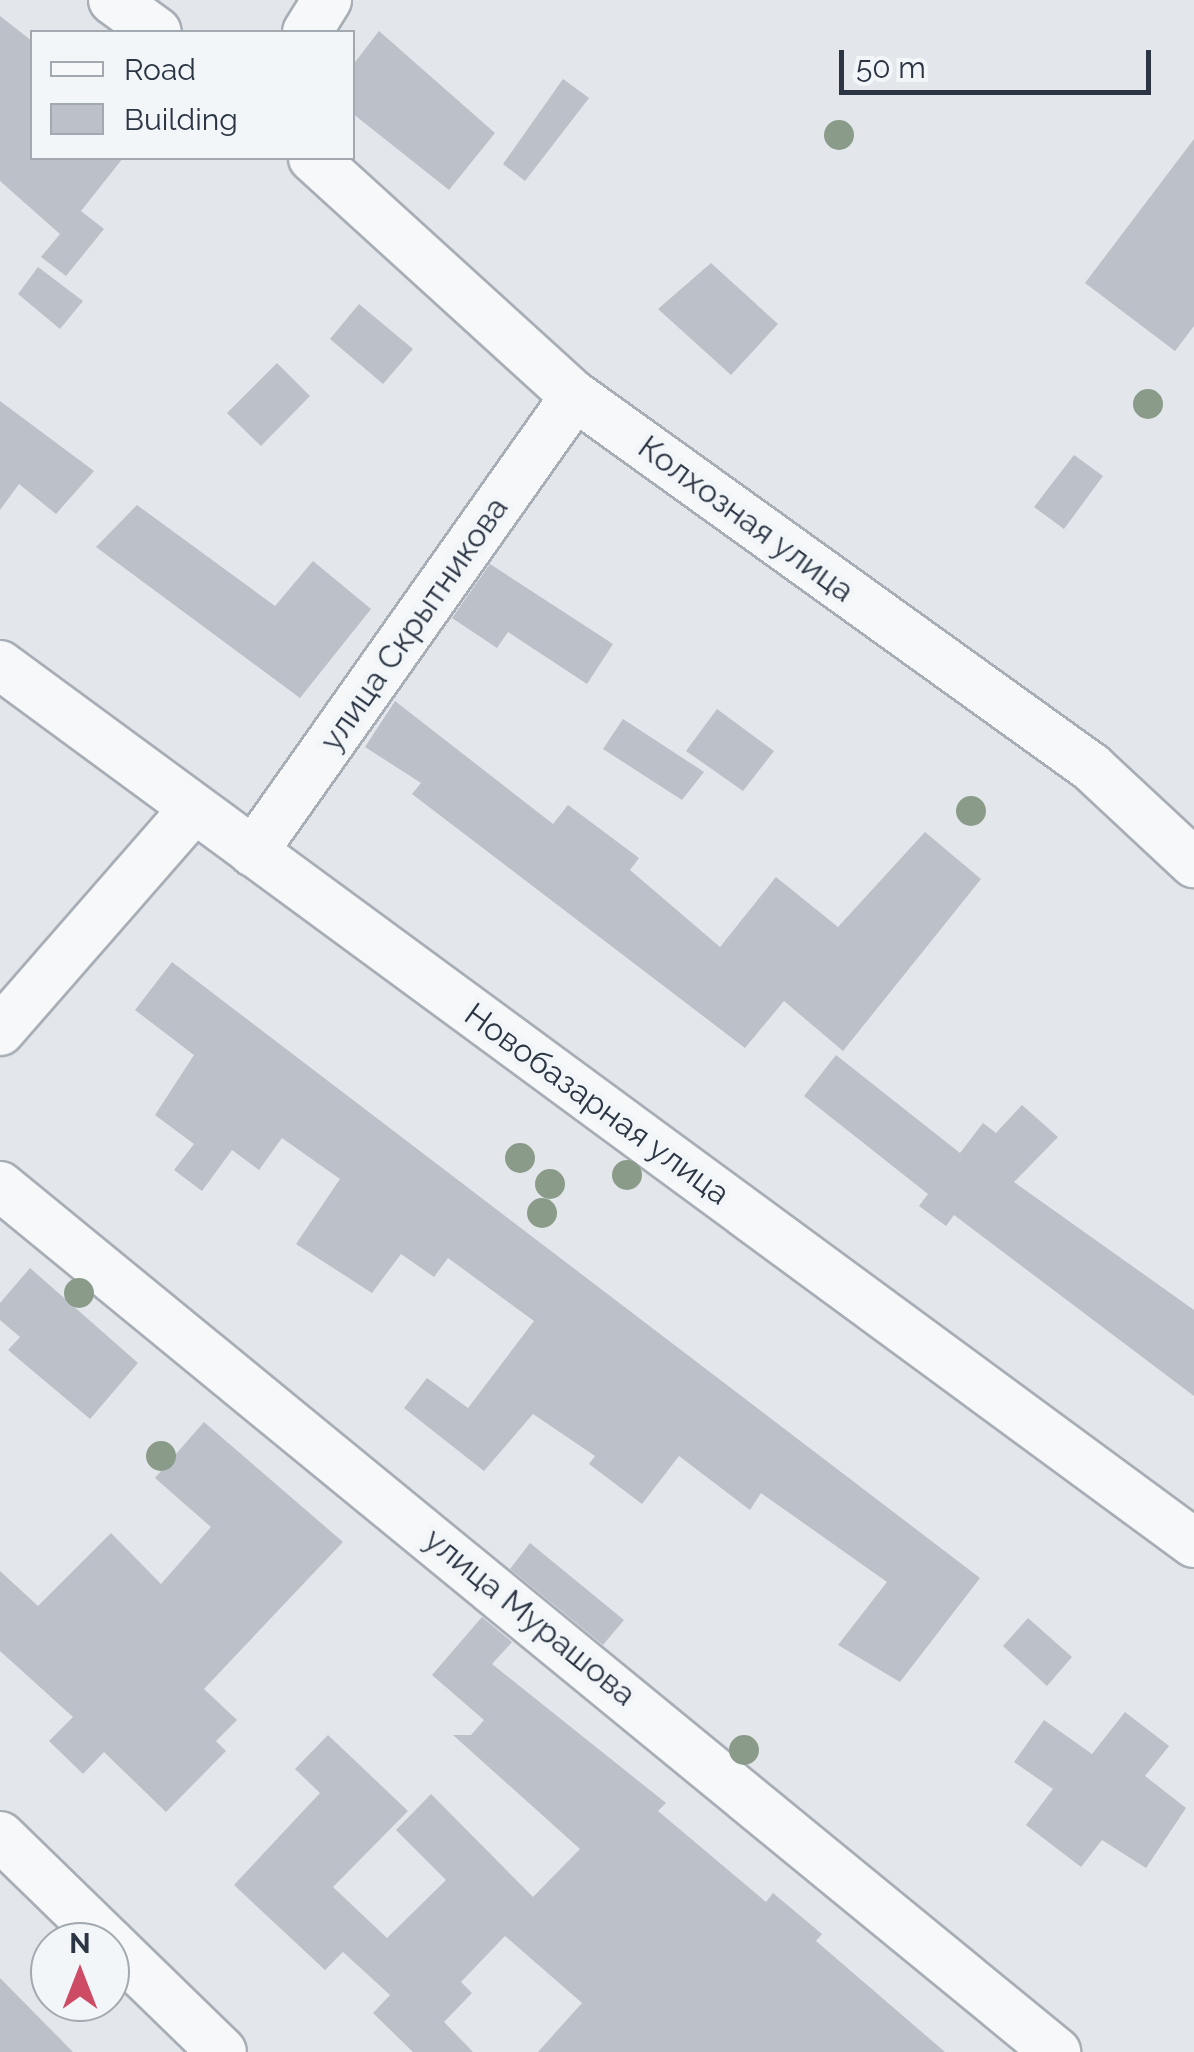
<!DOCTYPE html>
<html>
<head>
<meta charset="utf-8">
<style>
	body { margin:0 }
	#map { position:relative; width:1194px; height:2052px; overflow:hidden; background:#e3e7eb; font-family:Raleway,sans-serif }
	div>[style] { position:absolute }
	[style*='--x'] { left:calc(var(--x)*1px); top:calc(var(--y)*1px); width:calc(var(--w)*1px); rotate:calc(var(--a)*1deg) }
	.building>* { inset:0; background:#bbc0c9 }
	.roads { filter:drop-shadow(2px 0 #a8aeb6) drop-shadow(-2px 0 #a8aeb6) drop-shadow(0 2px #a8aeb6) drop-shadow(0 -2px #a8aeb6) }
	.minor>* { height:48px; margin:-24px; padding:0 24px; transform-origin:24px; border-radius:24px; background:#f6f8f9 }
	.trees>* { width:30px; height:30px; margin:-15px; border-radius:50%; background:#8a9c89 }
	span { translate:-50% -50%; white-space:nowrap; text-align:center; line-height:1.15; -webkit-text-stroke:10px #f3f6f8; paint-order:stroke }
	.street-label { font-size:32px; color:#2b3544 }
	.legend { position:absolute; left:30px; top:30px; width:325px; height:130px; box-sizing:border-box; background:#f3f6f8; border:2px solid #a3a9b0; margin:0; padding:12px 18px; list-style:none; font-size:30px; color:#2b3544 }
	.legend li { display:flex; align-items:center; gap:20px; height:50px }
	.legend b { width:50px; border:2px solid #a3a9b0 }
	.north { position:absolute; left:30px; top:1922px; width:100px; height:100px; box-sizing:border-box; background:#f3f6f8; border:2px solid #a3a9b0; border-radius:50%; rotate:0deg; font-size:28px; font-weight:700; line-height:40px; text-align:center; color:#2b3544 }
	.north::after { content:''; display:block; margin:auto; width:35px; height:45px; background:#cd4b64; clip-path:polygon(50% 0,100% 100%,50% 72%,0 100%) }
	.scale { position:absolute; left:839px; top:50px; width:312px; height:45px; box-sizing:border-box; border:5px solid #2b3544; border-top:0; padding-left:12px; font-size:30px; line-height:35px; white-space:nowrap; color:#2b3544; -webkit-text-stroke:8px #f3f6f8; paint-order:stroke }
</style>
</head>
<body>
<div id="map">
	<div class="building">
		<i style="clip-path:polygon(0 16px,32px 41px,32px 158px,123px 158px,81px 211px,104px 229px,66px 276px,41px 257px,60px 234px,0 181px)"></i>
		<i style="clip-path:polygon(379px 31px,495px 133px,449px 190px,352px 113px,352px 66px)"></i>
		<i style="clip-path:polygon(563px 79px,589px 98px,525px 181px,503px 164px)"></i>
		<i style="clip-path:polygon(1194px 139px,1194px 326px,1175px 351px,1085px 283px)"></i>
		<i style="clip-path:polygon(711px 263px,778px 324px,731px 375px,658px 309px)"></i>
		<i style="clip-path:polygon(38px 267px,83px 301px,60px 329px,18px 294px)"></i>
		<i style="clip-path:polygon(359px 304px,413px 349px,383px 384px,330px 339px)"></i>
		<i style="clip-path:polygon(277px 363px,310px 396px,261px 446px,227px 413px)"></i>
		<i style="clip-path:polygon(0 401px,94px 471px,56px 514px,19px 484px,0 510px)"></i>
		<i style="clip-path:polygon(1074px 455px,1103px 476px,1064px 529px,1034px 507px)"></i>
		<i style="clip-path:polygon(137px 505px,275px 606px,313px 561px,371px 609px,300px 698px,96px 547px)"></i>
		<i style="clip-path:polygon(490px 564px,613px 644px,587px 684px,508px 632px,497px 648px,452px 618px)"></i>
		<i style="clip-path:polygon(395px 701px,553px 824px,568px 805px,639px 858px,630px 870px,720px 947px,776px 877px,838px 927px,925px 832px,981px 879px,843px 1051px,784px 1001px,745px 1048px,412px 794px,421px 783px,365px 747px)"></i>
		<i style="clip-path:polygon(717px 709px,774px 751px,743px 791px,686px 751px)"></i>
		<i style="clip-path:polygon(623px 719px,704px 772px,682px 800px,603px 749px)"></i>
		<i style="clip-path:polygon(172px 962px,980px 1578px,900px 1682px,838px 1645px,887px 1582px,761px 1493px,750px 1510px,679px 1456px,642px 1504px,589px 1464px,595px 1456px,533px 1414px,484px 1471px,404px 1408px,427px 1378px,468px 1408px,534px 1321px,448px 1258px,434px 1277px,401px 1254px,372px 1293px,296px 1244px,340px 1179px,282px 1138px,259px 1170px,232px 1150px,202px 1191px,174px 1170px,194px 1144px,155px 1115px,194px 1055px,135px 1010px)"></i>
		<i style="clip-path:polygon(836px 1055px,960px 1153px,983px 1123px,996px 1133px,1022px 1105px,1058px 1137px,1014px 1182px,1194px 1310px,1194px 1396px,954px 1215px,946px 1226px,919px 1206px,928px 1194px,804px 1096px)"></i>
		<i style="clip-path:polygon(30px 1268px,138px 1363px,90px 1419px,8px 1350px,20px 1337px,0 1320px,0 1303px)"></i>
		<i style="clip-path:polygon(204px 1422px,343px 1542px,204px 1689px,237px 1720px,216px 1741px,226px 1751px,166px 1812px,104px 1752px,83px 1774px,49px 1741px,73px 1717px,0 1651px,0 1571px,38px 1606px,111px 1533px,161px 1584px,211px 1527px,155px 1478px)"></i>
		<i style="clip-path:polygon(530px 1543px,624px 1620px,603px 1645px,510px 1569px)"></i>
		<i style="clip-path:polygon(482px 1617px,512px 1642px,492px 1664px,666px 1803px,658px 1811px,766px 1902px,773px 1893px,822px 1934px,816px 1941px,945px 2052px,538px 2052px,582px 2003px,505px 1936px,461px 1982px,472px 1993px,444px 2022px,473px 2052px,413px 2052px,373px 2013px,390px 1995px,343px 1952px,325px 1970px,234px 1885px,320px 1793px,295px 1769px,328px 1735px,408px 1811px,333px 1887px,387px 1938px,446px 1880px,396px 1830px,431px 1794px,533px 1897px,580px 1849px,453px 1735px,471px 1735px,484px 1720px,432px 1675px)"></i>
		<i style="clip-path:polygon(1028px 1618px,1072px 1657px,1047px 1686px,1003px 1646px)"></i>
		<i style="clip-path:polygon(1125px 1712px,1169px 1746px,1145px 1776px,1186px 1808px,1146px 1868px,1102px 1840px,1081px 1867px,1026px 1825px,1053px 1789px,1014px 1762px,1044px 1720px,1092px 1754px)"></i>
		<i style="clip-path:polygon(0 1978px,73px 2052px,0 2052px)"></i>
	</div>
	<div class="roads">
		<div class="minor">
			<i style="--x:113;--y:0;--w:54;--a:36"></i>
			<i style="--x:307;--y:32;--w:38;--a:-58"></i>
			<i style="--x:313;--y:158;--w:354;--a:42.3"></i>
			<i style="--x:575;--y:396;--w:636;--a:35.72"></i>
			<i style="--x:1091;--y:767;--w:141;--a:43"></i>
			<i style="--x:0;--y:665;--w:1482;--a:36.33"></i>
			<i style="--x:253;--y:852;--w:558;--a:-54.77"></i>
			<i style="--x:0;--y:1031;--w:295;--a:-48.9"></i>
			<i style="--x:0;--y:1186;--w:1366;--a:39.35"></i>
			<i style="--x:0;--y:1836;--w:152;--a:44.2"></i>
			<i style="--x:110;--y:1943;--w:156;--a:44.2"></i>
		</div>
	</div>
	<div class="trees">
		<i style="left:839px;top:135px"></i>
		<i style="left:1148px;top:404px"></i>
		<i style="left:971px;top:811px"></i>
		<i style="left:520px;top:1158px"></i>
		<i style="left:627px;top:1175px"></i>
		<i style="left:550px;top:1184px"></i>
		<i style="left:542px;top:1213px"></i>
		<i style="left:79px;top:1293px"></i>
		<i style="left:161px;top:1456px"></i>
		<i style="left:744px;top:1750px"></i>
	</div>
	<div class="street-label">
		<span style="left:746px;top:519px;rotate:36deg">Колхозная улица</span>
		<span style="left:414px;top:624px;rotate:-55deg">улица Скрытникова</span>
		<span style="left:597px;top:1104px;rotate:36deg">Новобазарная улица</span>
		<span style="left:530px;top:1617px;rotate:39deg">улица Мурашова</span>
	</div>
	<ul class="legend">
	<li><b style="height:12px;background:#f6f8f9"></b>Road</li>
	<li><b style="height:28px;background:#bbc0c9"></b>Building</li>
	</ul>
	<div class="north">N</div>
	<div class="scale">50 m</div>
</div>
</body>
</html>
